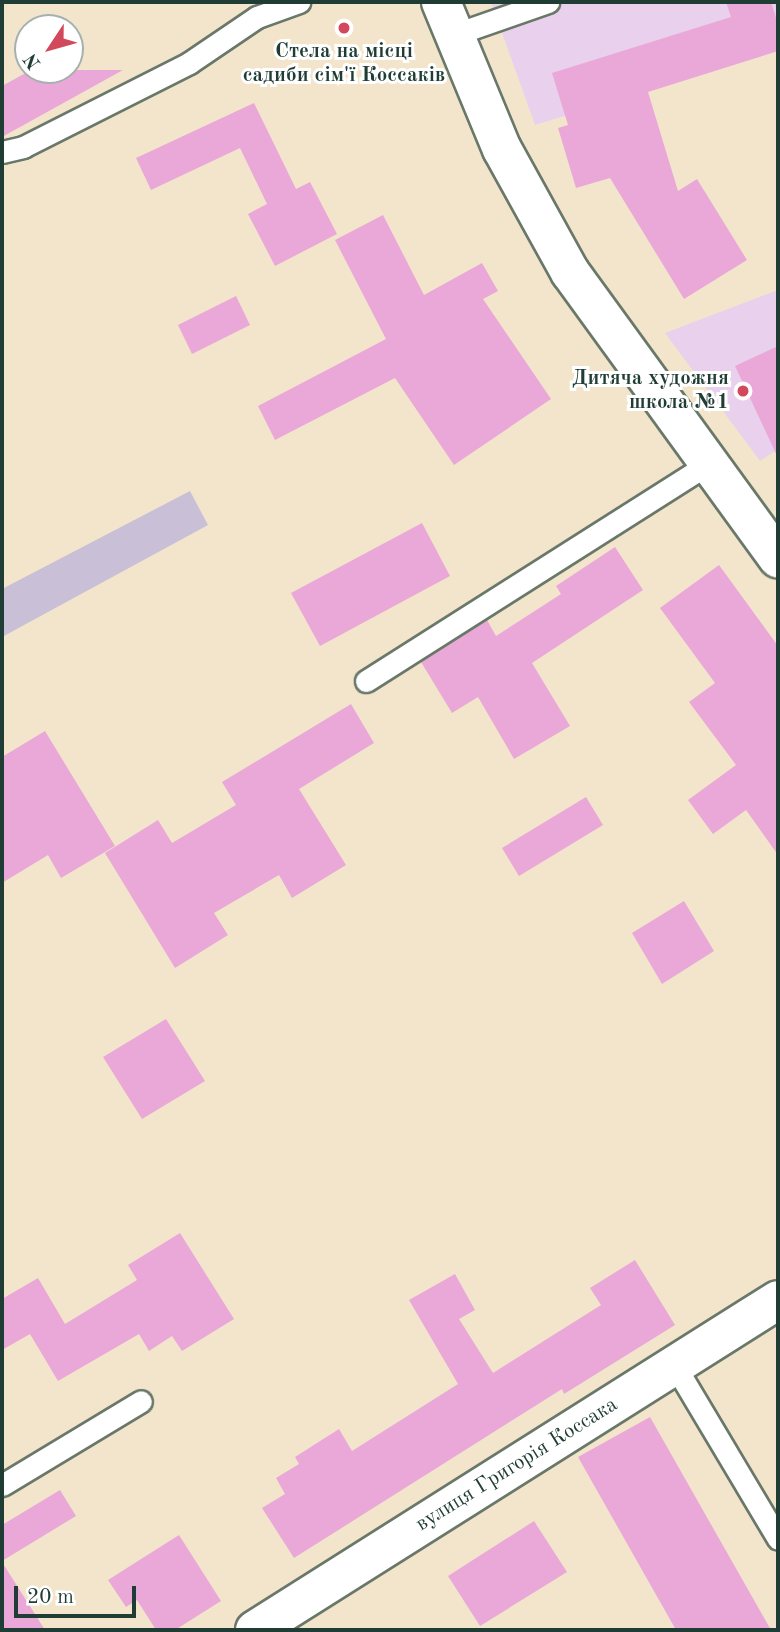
<!DOCTYPE html>
<html>
<head>
<meta charset="utf-8">
<style>
	body { margin:0 }
	#map { position:relative; width:780px; height:1632px; overflow:hidden; background:#f2e5cb; font-family:"Old Standard TT",serif }
	div>[style] { position:absolute }
	[style*='--x'] { left:calc(var(--x)*1px); top:calc(var(--y)*1px); width:calc(var(--w)*1px); rotate:calc(var(--a)*1deg) }
	.built>* { inset:0; background:#e9d1ed }
	.industrial>* { inset:0; background:#c9bfd7 }
	.building>* { inset:0; background:#eaa8d8 }
	.roads { filter:drop-shadow(2px 0 #697869) drop-shadow(-2px 0 #697869) drop-shadow(0 2px #697869) drop-shadow(0 -2px #697869) }
	.lane>* { height:21px; margin:-10.5px; padding:0 10.5px; transform-origin:10.5px; border-radius:10.5px; background:#fff }
	.street>* { height:38px; margin:-19px; padding:0 19px; transform-origin:19px; border-radius:19px; background:#fff }
	.secondary>* { height:38px; margin:-19px; padding:0 19px; transform-origin:19px; border-radius:19px; background:#fff }
	.dots>* { width:19px; height:19px; translate:-50% -50%; box-sizing:border-box; border:4px solid #fff; border-radius:50% }
	span { translate:-50% -50%; white-space:nowrap; text-align:center; line-height:1.15; -webkit-text-stroke:6px #fff; paint-order:stroke }
	.poi-label { font-size:21px; color:#1f3d34; font-weight:700 }
	.right { translate:-100% -50%; text-align:right }
	.street-label { font-size:21px; color:#1f3d34 }
	.frame { position:absolute; inset:0; border:4px solid #1f3d34; pointer-events:none }
	.north { position:absolute; left:14px; top:14px; width:70px; height:70px; box-sizing:border-box; background:#fff; border:2px solid #a5b1ae; border-radius:50%; rotate:234deg; font-size:19px; font-weight:700; line-height:28px; text-align:center; color:#1f3d34 }
	.north::after { content:''; display:block; margin:auto; width:24px; height:32px; background:#d1495b; clip-path:polygon(50% 0,100% 100%,50% 72%,0 100%) }
	.scale { position:absolute; left:14px; top:1586px; width:122px; height:32px; box-sizing:border-box; border:4px solid #1f3d34; border-top:0; padding-left:9px; font-size:21px; line-height:24px; white-space:nowrap; color:#1f3d34; -webkit-text-stroke:5px #fff; paint-order:stroke }
</style>
</head>
<body>
<div id="map">
	<div class="built">
		<i style="clip-path:polygon(491px 2px,778px 2px,778px 51px,535px 125px)"></i>
		<i style="clip-path:polygon(778px 290px,778px 449px,760px 461px,665px 333px)"></i>
	</div>
	<div class="industrial">
		<i style="clip-path:polygon(190px 491px,208px 525px,2px 637px,2px 589px)"></i>
	</div>
	<div class="building">
		<i style="clip-path:polygon(726px 2px,771px 2px,778px 24px,778px 51px,648px 92px,678px 191px,697px 179px,747px 260px,684px 299px,610px 178px,576px 188px,558px 128px,568px 125px,552px 73px,731px 17px)"></i>
		<i style="clip-path:polygon(31px 70px,123px 70px,2px 137px,2px 86px)"></i>
		<i style="clip-path:polygon(254px 103px,296px 189px,310px 182px,337px 234px,275px 266px,248px 214px,267px 204px,240px 148px,151px 190px,136px 158px)"></i>
		<i style="clip-path:polygon(383px 215px,424px 295px,482px 263px,498px 291px,483px 299px,551px 399px,454px 465px,395px 378px,275px 440px,258px 406px,386px 339px,335px 240px)"></i>
		<i style="clip-path:polygon(236px 296px,250px 325px,192px 354px,178px 325px)"></i>
		<i style="clip-path:polygon(778px 346px,778px 458px,735px 366px)"></i>
		<i style="clip-path:polygon(422px 523px,450px 576px,320px 646px,291px 593px)"></i>
		<i style="clip-path:polygon(615px 547px,643px 590px,532px 663px,570px 726px,514px 759px,478px 697px,452px 713px,421px 662px,487px 620px,496px 636px,561px 594px,556px 586px)"></i>
		<i style="clip-path:polygon(719px 565px,778px 646px,778px 855px,746px 810px,713px 834px,688px 800px,736px 765px,689px 702px,715px 683px,660px 608px)"></i>
		<i style="clip-path:polygon(351px 704px,374px 743px,299px 789px,346px 865px,292px 898px,279px 875px,214px 913px,228px 935px,175px 968px,105px 853px,158px 820px,172px 843px,236px 805px,222px 782px)"></i>
		<i style="clip-path:polygon(45px 731px,115px 846px,61px 878px,48px 855px,2px 883px,2px 757px)"></i>
		<i style="clip-path:polygon(586px 797px,603px 825px,519px 876px,502px 848px)"></i>
		<i style="clip-path:polygon(684px 901px,714px 951px,662px 984px,632px 933px)"></i>
		<i style="clip-path:polygon(166px 1019px,205px 1081px,142px 1119px,103px 1057px)"></i>
		<i style="clip-path:polygon(180px 1233px,234px 1319px,182px 1351px,172px 1336px,149px 1351px,139px 1334px,58px 1381px,30px 1334px,2px 1350px,2px 1299px,38px 1278px,65px 1324px,137px 1280px,128px 1265px)"></i>
		<i style="clip-path:polygon(635px 1260px,675px 1325px,564px 1394px,562px 1389px,294px 1558px,262px 1508px,285px 1494px,276px 1478px,299px 1464px,295px 1457px,339px 1429px,352px 1451px,458px 1384px,409px 1300px,455px 1274px,475px 1310px,459px 1319px,493px 1373px,601px 1305px,590px 1288px)"></i>
		<i style="clip-path:polygon(650px 1417px,771px 1630px,676px 1630px,578px 1457px)"></i>
		<i style="clip-path:polygon(60px 1490px,76px 1516px,2px 1561px,2px 1525px)"></i>
		<i style="clip-path:polygon(534px 1521px,567px 1572px,480px 1626px,448px 1576px)"></i>
		<i style="clip-path:polygon(179px 1535px,221px 1601px,175px 1630px,156px 1630px,137px 1600px,126px 1607px,108px 1580px)"></i>
		<i style="clip-path:polygon(2px 1562px,45px 1630px,2px 1630px)"></i>
	</div>
	<div class="roads">
		<div class="lane">
			<i style="--x:453;--y:35;--w:101;--a:-19.2"></i>
			<i style="--x:2;--y:152;--w:22;--a:-13"></i>
			<i style="--x:23;--y:147;--w:186;--a:-26.8"></i>
			<i style="--x:189;--y:63;--w:82;--a:-34.1"></i>
			<i style="--x:257;--y:17;--w:45;--a:-19.7"></i>
			<i style="--x:366;--y:681;--w:405;--a:-32.4"></i>
			<i style="--x:675;--y:1366;--w:201;--a:59.2"></i>
			<i style="--x:2;--y:1485;--w:162;--a:-31.1"></i>
		</div>
		<div class="street">
			<i style="--x:255;--y:1630;--w:618;--a:-32.25"></i>
		</div>
		<div class="secondary">
			<i style="--x:441;--y:2;--w:159;--a:67.5"></i>
			<i style="--x:502;--y:149;--w:141;--a:61.1"></i>
			<i style="--x:570;--y:272;--w:354;--a:54"></i>
		</div>
	</div>
	<div class="dots">
		<i style="left:344px;top:28px;background:#d1495b"></i>
		<i style="left:743px;top:391px;background:#d1495b"></i>
	</div>
	<div class="poi-label">
		<span style="left:344px;top:64px">Стела на місці<br>садиби сім'ї Коссаків</span>
		<span class="right" style="left:729px;top:391px">Дитяча художня<br>школа №1</span>
	</div>
	<div class="street-label">
		<span style="left:517px;top:1465px;rotate:-32deg">вулиця Григорія Коссака</span>
	</div>
	<div class="frame"></div>
	<div class="north">N</div>
	<div class="scale">20 m</div>
</div>
</body>
</html>
